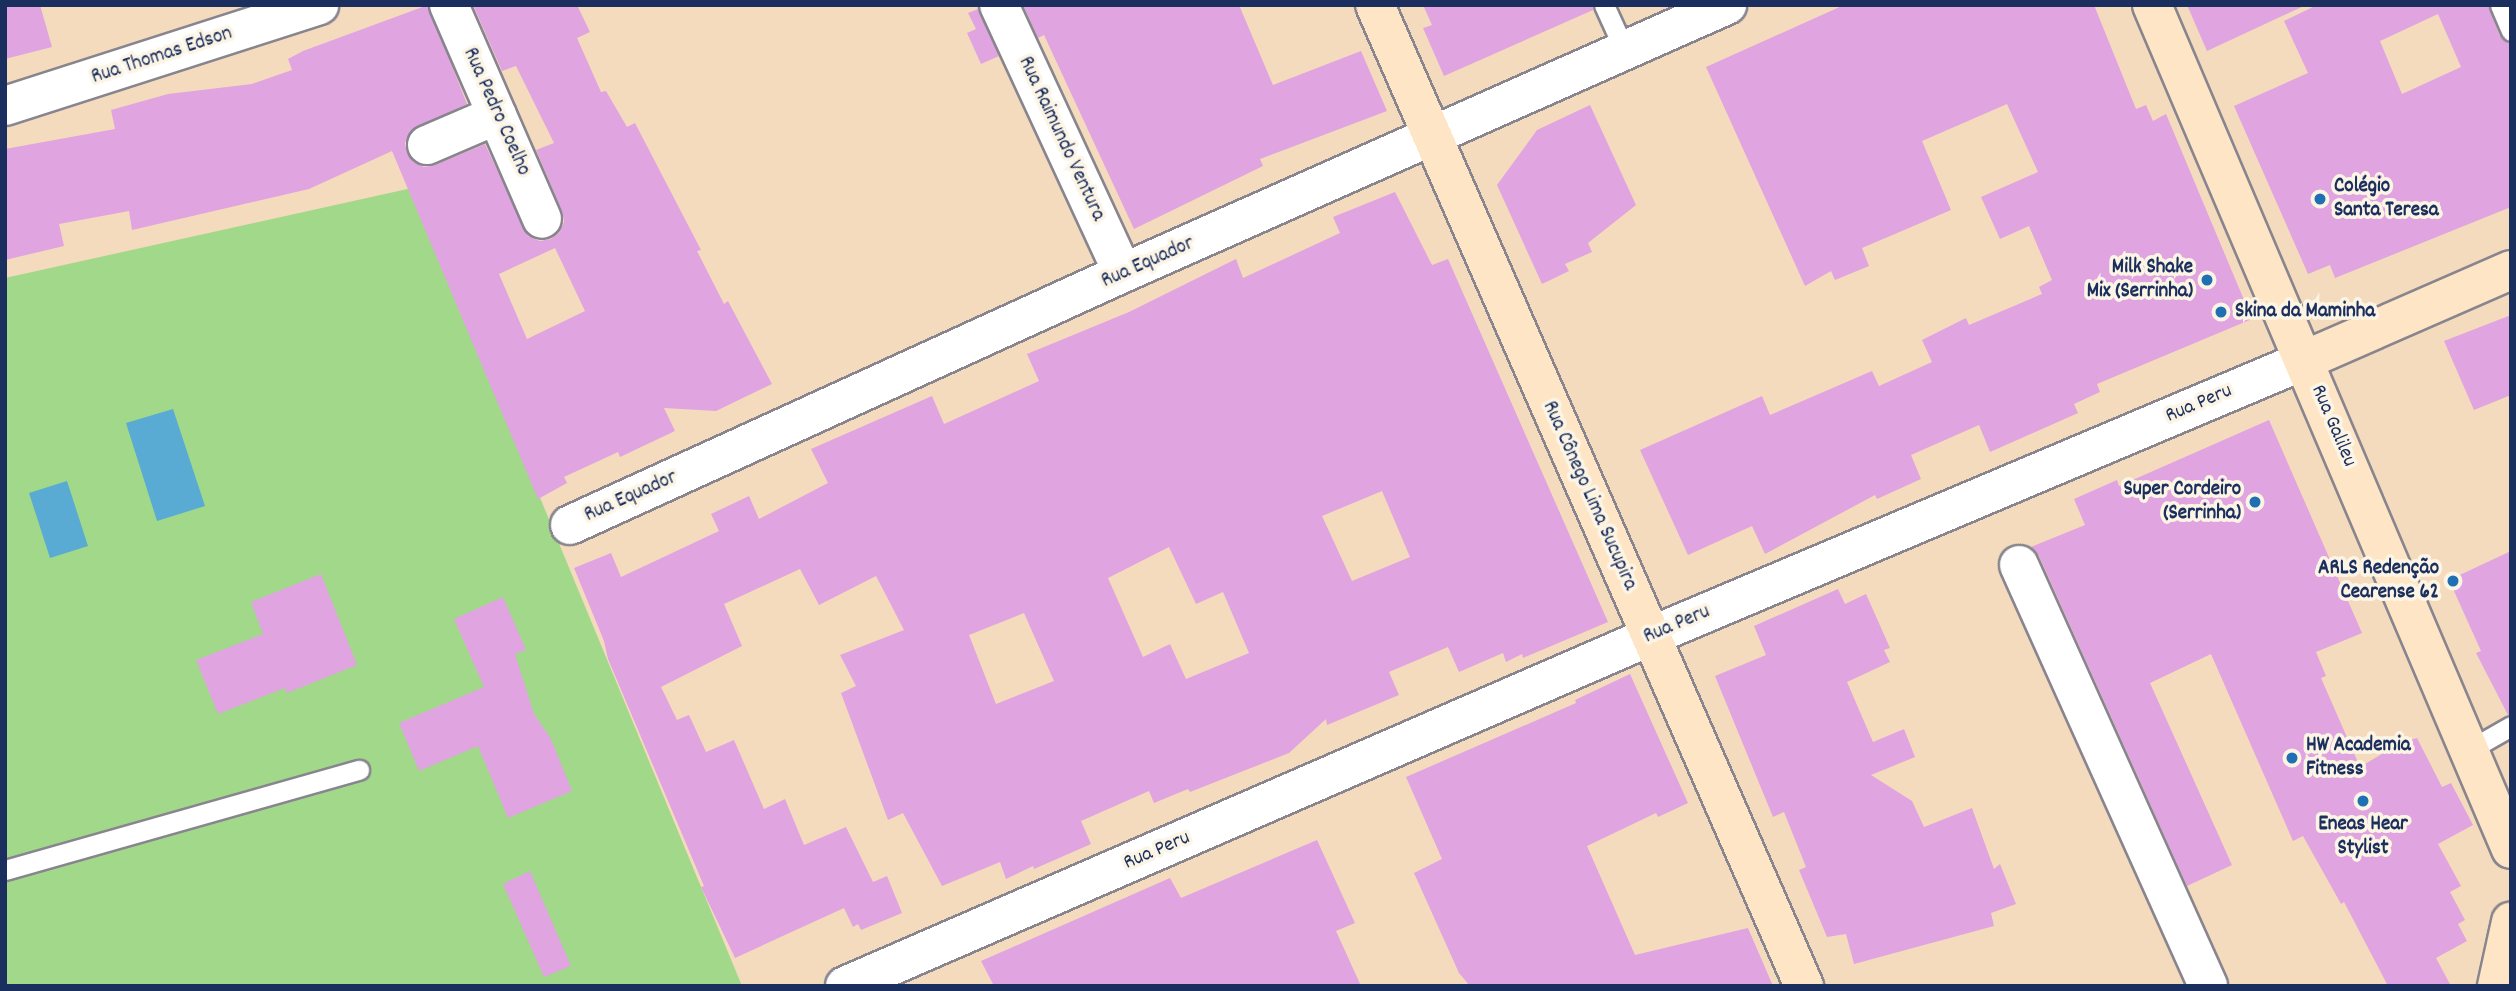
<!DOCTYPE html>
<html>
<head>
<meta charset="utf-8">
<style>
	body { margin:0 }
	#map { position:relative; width:2516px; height:991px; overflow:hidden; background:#f4dbbd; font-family:Dekko,sans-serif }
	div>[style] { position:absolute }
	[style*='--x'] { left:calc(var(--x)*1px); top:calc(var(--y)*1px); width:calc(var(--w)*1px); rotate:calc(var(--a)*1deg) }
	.green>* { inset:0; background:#a1d88a }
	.water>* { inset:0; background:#59abd4 }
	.building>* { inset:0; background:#e0a4e0 }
	.roads { filter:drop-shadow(2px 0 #88858e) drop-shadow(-2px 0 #88858e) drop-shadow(0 2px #88858e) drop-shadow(0 -2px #88858e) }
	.lane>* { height:19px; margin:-9.5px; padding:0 9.5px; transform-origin:9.5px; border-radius:9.5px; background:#fff }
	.street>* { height:38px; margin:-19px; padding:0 19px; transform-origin:19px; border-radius:19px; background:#fff }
	.secondary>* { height:38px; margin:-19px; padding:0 19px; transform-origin:19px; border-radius:19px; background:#fee5c5 }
	.dots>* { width:19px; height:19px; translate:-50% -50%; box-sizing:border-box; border:4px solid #fcf5e5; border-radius:50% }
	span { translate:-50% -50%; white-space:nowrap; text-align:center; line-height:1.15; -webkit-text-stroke:7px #fcf5e5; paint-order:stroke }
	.street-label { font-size:21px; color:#1b2f5e }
	.poi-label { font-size:21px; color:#1b2f5e; font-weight:700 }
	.left { translate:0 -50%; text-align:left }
	.right { translate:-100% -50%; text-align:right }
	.frame { position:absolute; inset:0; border:7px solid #1b2f5e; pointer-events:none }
</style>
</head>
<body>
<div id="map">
	<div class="green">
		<i style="clip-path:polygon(412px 188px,742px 986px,5px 986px,5px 278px)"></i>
	</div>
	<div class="water">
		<i style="clip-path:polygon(173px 409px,205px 506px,157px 521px,126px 423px)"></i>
		<i style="clip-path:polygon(67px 481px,88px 546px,50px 558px,29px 493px)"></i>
	</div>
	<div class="building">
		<i style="clip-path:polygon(5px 5px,40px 5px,52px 47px,5px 59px)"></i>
		<i style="clip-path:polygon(evenodd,428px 5px,467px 104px,410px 131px,405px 143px,407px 153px,413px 162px,424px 167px,435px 165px,485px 144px,528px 236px,540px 241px,551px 239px,559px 233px,564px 222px,562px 211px,536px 150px,554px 143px,516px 66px,502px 71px,473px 5px,577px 5px,590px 32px,577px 38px,601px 92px,606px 91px,627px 127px,635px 123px,701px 250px,697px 251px,724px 304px,728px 301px,772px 384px,716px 411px,664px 408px,675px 431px,620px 457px,618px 452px,564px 477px,567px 483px,538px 499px,392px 151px,309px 189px,132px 230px,129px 211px,59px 224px,64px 246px,5px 260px,5px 149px,115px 129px,111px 110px,168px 94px,252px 84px,292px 70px,288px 59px,303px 51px,428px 5px,555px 248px,585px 311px,527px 339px,499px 274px,555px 248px)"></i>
		<i style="clip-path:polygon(1023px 5px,1239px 5px,1273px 85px,1361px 51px,1387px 111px,1260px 159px,1263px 166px,1134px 229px,1044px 35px,1038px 38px)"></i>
		<i style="clip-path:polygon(1423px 5px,1592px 5px,1593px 10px,1444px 76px,1423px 28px,1432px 25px)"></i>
		<i style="clip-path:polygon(1844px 5px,2094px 5px,2136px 109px,2146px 105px,2153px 121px,2166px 114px,2252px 319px,2097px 384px,2100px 392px,2074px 404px,2078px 413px,1990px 452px,1979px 425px,1911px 455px,1921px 479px,1877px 499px,1875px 495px,1765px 554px,1752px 526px,1688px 555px,1640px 450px,1762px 396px,1770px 415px,1872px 371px,1879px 386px,1932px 362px,1922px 340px,1966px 318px,1969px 325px,2042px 294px,2039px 287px,2052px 280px,2029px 226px,2000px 239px,1981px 197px,2038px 172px,2007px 104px,1922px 141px,1951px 210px,1862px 248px,1869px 266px,1835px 280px,1831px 271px,1805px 286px,1706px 67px)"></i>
		<i style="clip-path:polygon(2187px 5px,2306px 5px,2207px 51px)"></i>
		<i style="clip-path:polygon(evenodd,2317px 5px,2488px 5px,2500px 36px,2511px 44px,2511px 207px,2335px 278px,2330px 265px,2308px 274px,2234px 106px,2308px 73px,2284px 21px,2317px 5px,2438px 14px,2461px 67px,2402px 94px,2380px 41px,2438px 14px)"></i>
		<i style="clip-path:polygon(978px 9px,999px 56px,981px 64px,967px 33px,976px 29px,968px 13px)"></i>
		<i style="clip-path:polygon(1590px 105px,1636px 205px,1588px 243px,1592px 252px,1565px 264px,1569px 271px,1542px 284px,1497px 185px,1537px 130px)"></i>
		<i style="clip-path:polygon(evenodd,1395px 192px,1432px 265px,1448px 259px,1608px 622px,1523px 658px,1522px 654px,1506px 662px,1503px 653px,1459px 672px,1448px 647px,1389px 672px,1399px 695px,1327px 725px,1326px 719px,1289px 753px,1190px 792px,1188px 789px,1154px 803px,1149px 791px,1081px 821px,1091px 844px,1034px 869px,1033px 866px,1006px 879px,1000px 862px,942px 886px,903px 813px,888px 820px,841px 693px,856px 686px,840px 655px,904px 630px,876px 576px,819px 605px,800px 569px,724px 604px,742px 646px,661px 687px,677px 720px,689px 715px,706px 752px,734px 740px,764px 809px,785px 799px,804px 845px,846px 827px,873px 882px,887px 876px,902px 913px,861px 930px,858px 924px,853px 927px,844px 908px,735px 958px,701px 887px,704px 886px,608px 659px,604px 641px,574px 568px,611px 553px,621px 577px,719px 531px,711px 514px,749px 496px,759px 519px,828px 483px,811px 449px,932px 396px,944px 424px,1039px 381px,1027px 354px,1129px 312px,1236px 259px,1243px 278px,1340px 233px,1333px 217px,1395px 192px,1382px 491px,1410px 557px,1352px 581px,1322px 516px,1382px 491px,1395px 192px,1169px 547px,1196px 604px,1223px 592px,1249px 653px,1186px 679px,1170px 644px,1143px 657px,1108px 578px,1169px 547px,1395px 192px,1024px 613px,1054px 681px,996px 704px,969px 635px,1024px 613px)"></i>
		<i style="clip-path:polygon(2511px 315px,2511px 395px,2474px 410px,2444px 341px)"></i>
		<i style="clip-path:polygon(2269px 420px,2362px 633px,2316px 652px,2326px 676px,2321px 678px,2360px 767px,2402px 742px,2417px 738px,2442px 787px,2451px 783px,2473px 825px,2438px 844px,2461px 886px,2450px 892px,2465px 920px,2458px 924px,2467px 941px,2436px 958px,2451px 986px,2388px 986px,2344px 902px,2341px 904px,2303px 836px,2293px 841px,2211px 654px,2150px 683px,2232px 865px,2187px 886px,2039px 556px,2031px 547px,2085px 525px,2074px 499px,2117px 480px,2119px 486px)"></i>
		<i style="clip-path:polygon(2511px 551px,2511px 714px,2508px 715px,2476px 653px,2481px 651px,2449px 580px)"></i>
		<i style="clip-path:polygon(321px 574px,357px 665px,287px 693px,285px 688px,218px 714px,196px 660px,263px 634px,251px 602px)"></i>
		<i style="clip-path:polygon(1838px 589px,1845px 604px,1866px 594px,1890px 648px,1884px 650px,1890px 662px,1847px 682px,1873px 742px,1904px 729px,1915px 757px,1871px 775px,1912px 801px,1924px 827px,1972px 808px,1994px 869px,2000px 864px,2016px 904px,1991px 913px,1994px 926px,1854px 964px,1846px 934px,1827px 937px,1799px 870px,1806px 867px,1784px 812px,1773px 817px,1715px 676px,1766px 655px,1754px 626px)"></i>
		<i style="clip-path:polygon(503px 597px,526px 650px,515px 654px,534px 714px,551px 739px,572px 791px,508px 818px,478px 746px,419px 771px,399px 723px,484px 687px,454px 619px)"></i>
		<i style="clip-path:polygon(1630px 674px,1688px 803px,1658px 817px,1656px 813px,1587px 846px,1635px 955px,1748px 928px,1773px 986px,1470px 986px,1459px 973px,1414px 873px,1442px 859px,1406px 777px,1576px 703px,1575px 700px)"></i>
		<i style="clip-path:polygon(1317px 840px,1355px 923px,1336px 931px,1361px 986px,994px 986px,981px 961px,1170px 878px,1181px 898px)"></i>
		<i style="clip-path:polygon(530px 871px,571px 966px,544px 977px,503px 884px)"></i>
	</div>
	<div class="roads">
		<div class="lane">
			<i style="--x:1604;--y:5;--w:51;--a:65.5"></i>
			<i style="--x:2500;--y:5;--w:28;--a:67"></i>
			<i style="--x:2469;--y:750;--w:48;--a:-29.7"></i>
			<i style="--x:5;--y:870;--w:368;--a:-15.8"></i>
		</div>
		<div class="street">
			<i style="--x:449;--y:5;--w:233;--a:66.5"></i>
			<i style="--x:999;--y:5;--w:295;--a:65.2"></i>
			<i style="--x:5;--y:106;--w:330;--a:-17.8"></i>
			<i style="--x:427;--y:145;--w:76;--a:-23.2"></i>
			<i style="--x:570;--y:525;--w:608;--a:-24.5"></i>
			<i style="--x:1123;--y:273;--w:661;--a:-23.93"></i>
			<i style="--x:2019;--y:565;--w:461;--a:65.8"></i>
			<i style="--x:845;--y:986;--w:879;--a:-23.47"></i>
			<i style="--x:1651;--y:636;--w:710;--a:-22.88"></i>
		</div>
		<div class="secondary">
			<i style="--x:1375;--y:5;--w:1071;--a:66.38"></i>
			<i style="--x:2152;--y:5;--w:917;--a:66.96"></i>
			<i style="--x:2305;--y:360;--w:225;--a:-23.6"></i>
			<i style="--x:2497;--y:986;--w:66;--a:-77.7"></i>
		</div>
	</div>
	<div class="dots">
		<i style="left:2320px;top:199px;background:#1f6fb2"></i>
		<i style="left:2207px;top:280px;background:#1f6fb2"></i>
		<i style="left:2221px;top:312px;background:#1f6fb2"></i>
		<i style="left:2255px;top:502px;background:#1f6fb2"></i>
		<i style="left:2453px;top:581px;background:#1f6fb2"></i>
		<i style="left:2292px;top:758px;background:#1f6fb2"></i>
		<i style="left:2363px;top:801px;background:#1f6fb2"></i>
	</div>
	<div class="street-label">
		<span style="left:162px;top:56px;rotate:-18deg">Rua Thomas Edson</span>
		<span style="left:496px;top:112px;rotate:66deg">Rua Pedro Coelho</span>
		<span style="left:1061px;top:139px;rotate:65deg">Rua Raimundo Ventura</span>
		<span style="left:1148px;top:263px;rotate:-24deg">Rua Equador</span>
		<span style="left:2199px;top:404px;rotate:-23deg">Rua Peru</span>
		<span style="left:2333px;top:426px;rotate:67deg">Rua Galileu</span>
		<span style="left:1589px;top:496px;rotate:66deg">Rua Cônego Lima Sucupira</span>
		<span style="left:631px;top:497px;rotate:-24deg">Rua Equador</span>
		<span style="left:1677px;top:625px;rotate:-23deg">Rua Peru</span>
		<span style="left:1157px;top:851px;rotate:-23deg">Rua Peru</span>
	</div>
	<div class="poi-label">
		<span class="left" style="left:2334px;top:199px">Colégio<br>Santa Teresa</span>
		<span class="right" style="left:2193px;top:280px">Milk Shake<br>Mix (Serrinha)</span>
		<span class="left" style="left:2235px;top:312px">Skina da Maminha</span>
		<span class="right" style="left:2241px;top:502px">Super Cordeiro<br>(Serrinha)</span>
		<span class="right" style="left:2439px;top:581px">ARLS Redenção<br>Cearense 62</span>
		<span class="left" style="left:2306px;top:758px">HW Academia<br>Fitness</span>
		<span style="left:2363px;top:837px">Eneas Hear<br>Stylist</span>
	</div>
	<div class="frame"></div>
</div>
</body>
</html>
